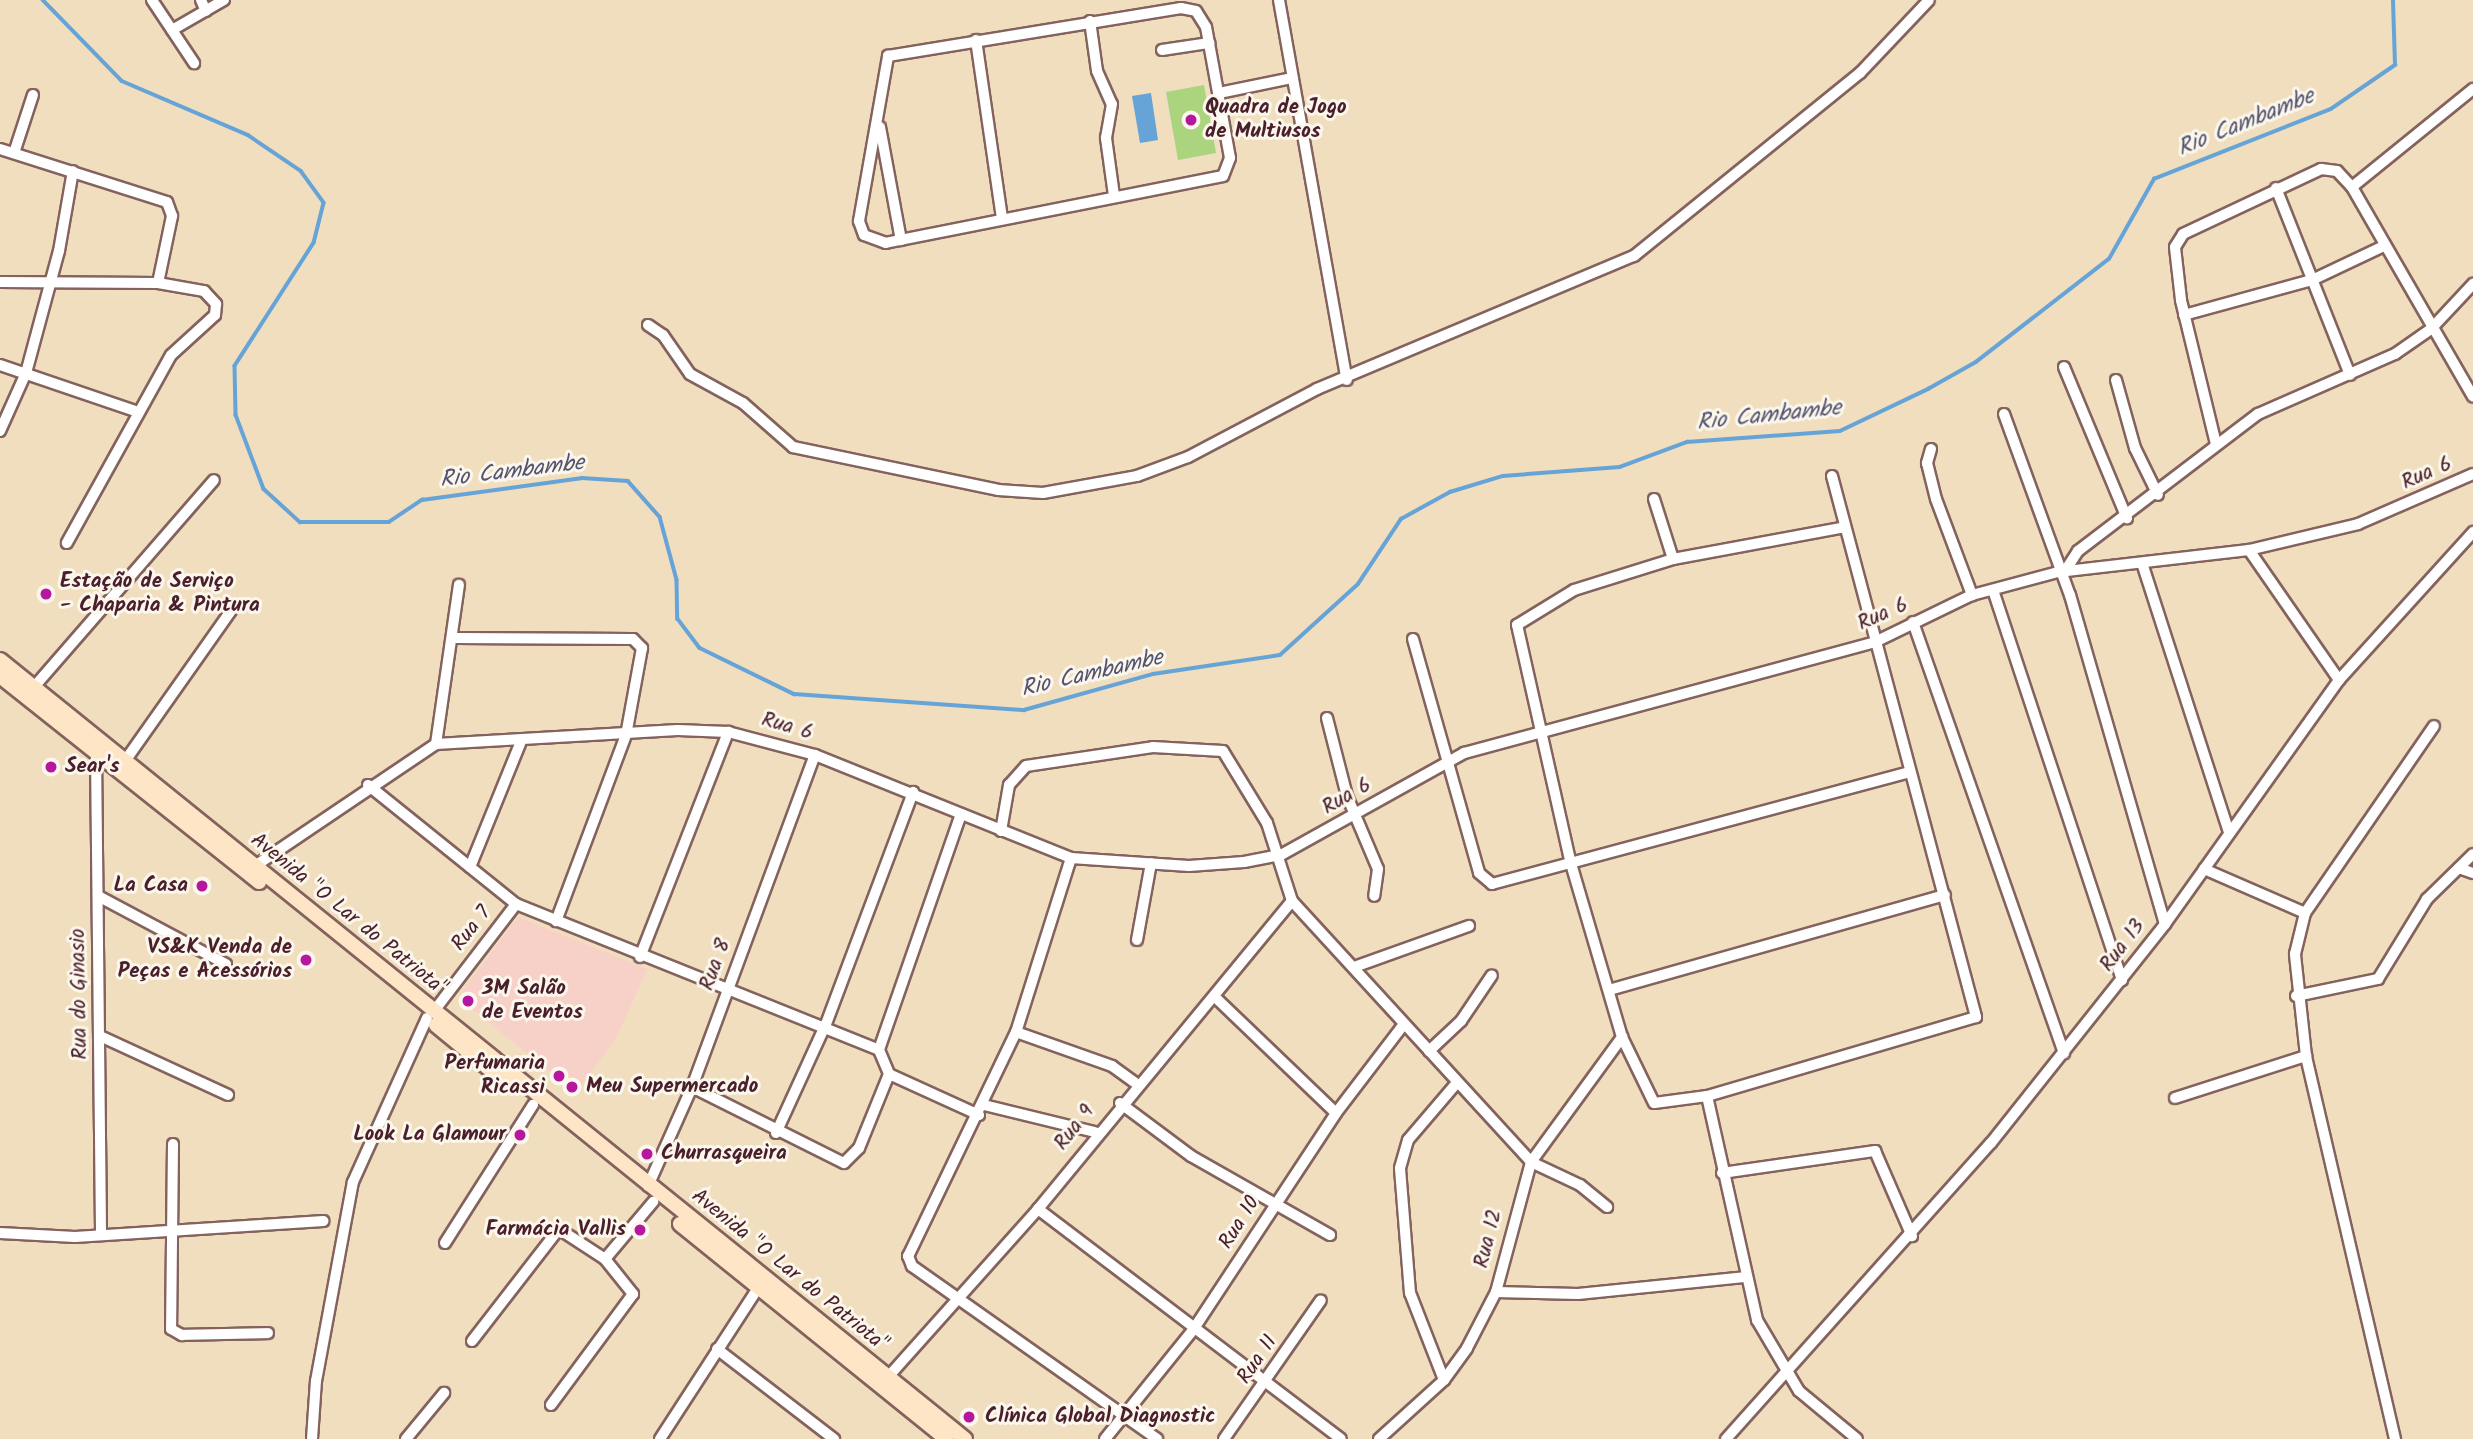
<!DOCTYPE html>
<html>
<head>
<meta charset="utf-8">
<style>
	body { margin:0 }
	#map { position:relative; width:2473px; height:1439px; overflow:hidden; background:#f0debe; font-family:Kalam,sans-serif }
	div>[style] { position:absolute }
	[style*='--x'] { left:calc(var(--x)*1px); top:calc(var(--y)*1px); width:calc(var(--w)*1px); rotate:calc(var(--a)*1deg) }
	.built>* { inset:0; background:#f7d1c8 }
	.green>* { inset:0; background:#abd47f }
	.water>* { inset:0; background:#66a3d7 }
	.stream>* { height:3.5px; margin:-1.75px; padding:0 1.75px; transform-origin:1.75px; border-radius:1.75px; background:#66a3d7 }
	.roads { filter:drop-shadow(2px 0 #84625e) drop-shadow(-2px 0 #84625e) drop-shadow(0 2px #84625e) drop-shadow(0 -2px #84625e) }
	.minor>* { height:10px; margin:-5px; padding:0 5px; transform-origin:5px; border-radius:5px; background:#fff }
	.secondary>* { height:14px; margin:-7px; padding:0 7px; transform-origin:7px; border-radius:7px; background:#fee5c5 }
	.dots>* { width:19px; height:19px; translate:-50% -50%; box-sizing:border-box; border:4px solid #fbf7ec; border-radius:50% }
	span { translate:-50% -50%; white-space:nowrap; text-align:center; line-height:1.15; -webkit-text-stroke:6px #fbf7ec; paint-order:stroke }
	.poi-label { font-size:21px; color:#4a1f2b; font-weight:700 }
	.left { translate:0 -50%; text-align:left }
	.right { translate:-100% -50%; text-align:right }
	.street-label { font-size:21px; color:#4a1f2b }
	.water-label { font-size:23px; color:#555470; font-style:italic }
</style>
</head>
<body>
<div id="map">
	<div class="built">
		<i style="clip-path:polygon(518px 917px,647px 969px,617px 1037px,575px 1093px,458px 997px)"></i>
	</div>
	<div class="green">
		<i style="clip-path:polygon(1204px 85px,1216px 153px,1178px 160px,1166px 92px)"></i>
	</div>
	<div class="water">
		<i style="clip-path:polygon(1151px 93px,1158px 140px,1140px 143px,1132px 96px)"></i>
	</div>
	<div class="stream">
		<i style="--x:43;--y:0;--w:113;--a:45.7"></i>
		<i style="--x:122;--y:81;--w:137;--a:23.2"></i>
		<i style="--x:248;--y:135;--w:64;--a:34.2"></i>
		<i style="--x:301;--y:171;--w:39;--a:54"></i>
		<i style="--x:324;--y:203;--w:41;--a:104"></i>
		<i style="--x:314;--y:243;--w:146;--a:122.7"></i>
		<i style="--x:235;--y:366;--w:49;--a:88.8"></i>
		<i style="--x:236;--y:415;--w:79;--a:69.3"></i>
		<i style="--x:264;--y:489;--w:49;--a:42.5"></i>
		<i style="--x:300;--y:522;--w:89;--a:0"></i>
		<i style="--x:389;--y:522;--w:40;--a:-34"></i>
		<i style="--x:422;--y:500;--w:162;--a:-7.8"></i>
		<i style="--x:582;--y:478;--w:46;--a:3.7"></i>
		<i style="--x:628;--y:481;--w:48;--a:48.4"></i>
		<i style="--x:660;--y:517;--w:65;--a:74.9"></i>
		<i style="--x:677;--y:580;--w:39;--a:89"></i>
		<i style="--x:678;--y:619;--w:36;--a:53"></i>
		<i style="--x:700;--y:648;--w:105;--a:26.1"></i>
		<i style="--x:794;--y:694;--w:231;--a:4"></i>
		<i style="--x:1024;--y:710;--w:134;--a:-15.6"></i>
		<i style="--x:1153;--y:674;--w:128;--a:-8.5"></i>
		<i style="--x:1280;--y:655;--w:105;--a:-42.3"></i>
		<i style="--x:1358;--y:584;--w:78;--a:-56.5"></i>
		<i style="--x:1401;--y:519;--w:56;--a:-28.9"></i>
		<i style="--x:1450;--y:492;--w:55;--a:-16.8"></i>
		<i style="--x:1503;--y:476;--w:117;--a:-4.4"></i>
		<i style="--x:1620;--y:467;--w:72;--a:-20.5"></i>
		<i style="--x:1687;--y:442;--w:153;--a:-4.1"></i>
		<i style="--x:1840;--y:431;--w:98;--a:-25.5"></i>
		<i style="--x:1928;--y:389;--w:55;--a:-29.4"></i>
		<i style="--x:1976;--y:362;--w:168;--a:-37.8"></i>
		<i style="--x:2109;--y:259;--w:92;--a:-60.6"></i>
		<i style="--x:2154;--y:179;--w:190;--a:-21.6"></i>
		<i style="--x:2331;--y:109;--w:78;--a:-34.5"></i>
		<i style="--x:2395;--y:65;--w:65;--a:-91.8"></i>
	</div>
	<div class="roads">
		<div class="minor">
			<i style="--x:152;--y:0;--w:76;--a:56.3"></i>
			<i style="--x:201;--y:0;--w:12;--a:66"></i>
			<i style="--x:1279;--y:0;--w:386;--a:79.9"></i>
			<i style="--x:1181;--y:8;--w:15;--a:11"></i>
			<i style="--x:1196;--y:11;--w:19;--a:58"></i>
			<i style="--x:1206;--y:27;--w:133;--a:79.6"></i>
			<i style="--x:1230;--y:158;--w:19;--a:111"></i>
			<i style="--x:1223;--y:176;--w:344;--a:168.8"></i>
			<i style="--x:886;--y:243;--w:23;--a:-160"></i>
			<i style="--x:864;--y:235;--w:15;--a:-110"></i>
			<i style="--x:859;--y:221;--w:168;--a:-80"></i>
			<i style="--x:888;--y:56;--w:297;--a:-9.3"></i>
			<i style="--x:1090;--y:21;--w:50;--a:82"></i>
			<i style="--x:1097;--y:71;--w:36;--a:66"></i>
			<i style="--x:1112;--y:104;--w:35;--a:100"></i>
			<i style="--x:1106;--y:138;--w:59;--a:82.1"></i>
			<i style="--x:172;--y:30;--w:60;--a:-30"></i>
			<i style="--x:976;--y:40;--w:181;--a:81.7"></i>
			<i style="--x:1162;--y:50;--w:48;--a:-8.5"></i>
			<i style="--x:1219;--y:93;--w:75;--a:-11.6"></i>
			<i style="--x:880;--y:127;--w:115;--a:79.5"></i>
			<i style="--x:0;--y:149;--w:175;--a:17.6"></i>
			<i style="--x:167;--y:202;--w:15;--a:70"></i>
			<i style="--x:172;--y:216;--w:68;--a:101.8"></i>
			<i style="--x:14;--y:153;--w:61;--a:-71.9"></i>
			<i style="--x:2352;--y:187;--w:156;--a:-39"></i>
			<i style="--x:2276;--y:188;--w:201;--a:68.4"></i>
			<i style="--x:0;--y:282;--w:158;--a:0.4"></i>
			<i style="--x:158;--y:283;--w:47;--a:9.9"></i>
			<i style="--x:204;--y:291;--w:18;--a:47"></i>
			<i style="--x:216;--y:304;--w:11;--a:95"></i>
			<i style="--x:215;--y:315;--w:59;--a:137.7"></i>
			<i style="--x:171;--y:355;--w:215;--a:119"></i>
			<i style="--x:2184;--y:315;--w:133;--a:-15.3"></i>
			<i style="--x:2312;--y:280;--w:80;--a:-25.3"></i>
			<i style="--x:648;--y:325;--w:18;--a:34"></i>
			<i style="--x:663;--y:335;--w:47;--a:55.3"></i>
			<i style="--x:690;--y:374;--w:60;--a:28.7"></i>
			<i style="--x:743;--y:403;--w:67;--a:41.3"></i>
			<i style="--x:793;--y:447;--w:209;--a:11.8"></i>
			<i style="--x:998;--y:490;--w:45;--a:3.8"></i>
			<i style="--x:1043;--y:493;--w:96;--a:-10.3"></i>
			<i style="--x:1137;--y:476;--w:54;--a:-20.4"></i>
			<i style="--x:1188;--y:457;--w:146;--a:-27.8"></i>
			<i style="--x:1317;--y:389;--w:344;--a:-22.8"></i>
			<i style="--x:1634;--y:256;--w:291;--a:-39"></i>
			<i style="--x:1860;--y:73;--w:100;--a:-46.6"></i>
			<i style="--x:0;--y:365;--w:146;--a:18.8"></i>
			<i style="--x:2064;--y:367;--w:164;--a:67.4"></i>
			<i style="--x:2116;--y:380;--w:71;--a:74.4"></i>
			<i style="--x:2135;--y:448;--w:52;--a:63.9"></i>
			<i style="--x:2004;--y:414;--w:193;--a:70"></i>
			<i style="--x:2070;--y:595;--w:342;--a:73.9"></i>
			<i style="--x:0;--y:431;--w:64;--a:-65.9"></i>
			<i style="--x:26;--y:373;--w:126;--a:-74.9"></i>
			<i style="--x:59;--y:251;--w:81;--a:-80.1"></i>
			<i style="--x:2216;--y:444;--w:148;--a:-103.7"></i>
			<i style="--x:2181;--y:300;--w:53;--a:-96.5"></i>
			<i style="--x:2175;--y:247;--w:15;--a:-58"></i>
			<i style="--x:2183;--y:234;--w:153;--a:-25.2"></i>
			<i style="--x:2321;--y:169;--w:16;--a:7"></i>
			<i style="--x:2337;--y:171;--w:22;--a:47"></i>
			<i style="--x:2352;--y:187;--w:242;--a:60"></i>
			<i style="--x:1931;--y:449;--w:15;--a:106"></i>
			<i style="--x:1927;--y:463;--w:37;--a:76"></i>
			<i style="--x:1936;--y:499;--w:103;--a:69.4"></i>
			<i style="--x:1832;--y:476;--w:560;--a:75.09"></i>
			<i style="--x:1976;--y:1017;--w:280;--a:163.6"></i>
			<i style="--x:1707;--y:1096;--w:53;--a:172.5"></i>
			<i style="--x:1654;--y:1103;--w:73;--a:-115.9"></i>
			<i style="--x:1622;--y:1037;--w:184;--a:-106.4"></i>
			<i style="--x:1570;--y:860;--w:241;--a:-102.7"></i>
			<i style="--x:1517;--y:625;--w:67;--a:-31.6"></i>
			<i style="--x:1574;--y:590;--w:104;--a:-17.4"></i>
			<i style="--x:1673;--y:559;--w:175;--a:-10.5"></i>
			<i style="--x:1654;--y:499;--w:63;--a:72.4"></i>
			<i style="--x:2249;--y:550;--w:158;--a:55.3"></i>
			<i style="--x:2143;--y:566;--w:280;--a:72.1"></i>
			<i style="--x:2065;--y:571;--w:24;--a:-57"></i>
			<i style="--x:2078;--y:551;--w:226;--a:-37.3"></i>
			<i style="--x:2258;--y:414;--w:150;--a:-23.7"></i>
			<i style="--x:2395;--y:354;--w:44;--a:-34.8"></i>
			<i style="--x:2431;--y:329;--w:62;--a:-47"></i>
			<i style="--x:1993;--y:590;--w:411;--a:71.7"></i>
			<i style="--x:1913;--y:622;--w:457;--a:70.7"></i>
			<i style="--x:456;--y:638;--w:177;--a:0.3"></i>
			<i style="--x:633;--y:639;--w:13;--a:45"></i>
			<i style="--x:642;--y:648;--w:88;--a:100.4"></i>
			<i style="--x:626;--y:735;--w:199;--a:110.6"></i>
			<i style="--x:1413;--y:639;--w:243;--a:74.2"></i>
			<i style="--x:1479;--y:873;--w:17;--a:40"></i>
			<i style="--x:1492;--y:884;--w:430;--a:-15"></i>
			<i style="--x:34;--y:687;--w:274;--a:-49"></i>
			<i style="--x:1327;--y:718;--w:81;--a:75.6"></i>
			<i style="--x:1347;--y:796;--w:79;--a:67"></i>
			<i style="--x:1378;--y:869;--w:27;--a:98"></i>
			<i style="--x:436;--y:744;--w:161;--a:-81.8"></i>
			<i style="--x:96;--y:753;--w:480;--a:89.4"></i>
			<i style="--x:125;--y:761;--w:184;--a:-54.8"></i>
			<i style="--x:368;--y:785;--w:190;--a:38.8"></i>
			<i style="--x:516;--y:904;--w:391;--a:21.9"></i>
			<i style="--x:961;--y:814;--w:250;--a:109.2"></i>
			<i style="--x:879;--y:1050;--w:26;--a:67"></i>
			<i style="--x:889;--y:1074;--w:99;--a:24.5"></i>
			<i style="--x:1001;--y:831;--w:47;--a:-80.1"></i>
			<i style="--x:1009;--y:785;--w:25;--a:-48"></i>
			<i style="--x:1026;--y:766;--w:128;--a:-8.5"></i>
			<i style="--x:1153;--y:747;--w:70;--a:3.3"></i>
			<i style="--x:1223;--y:751;--w:84;--a:58.6"></i>
			<i style="--x:1267;--y:823;--w:82;--a:72.2"></i>
			<i style="--x:1292;--y:901;--w:354;--a:47.5"></i>
			<i style="--x:1531;--y:1162;--w:54;--a:25.1"></i>
			<i style="--x:1580;--y:1185;--w:35;--a:39"></i>
			<i style="--x:1071;--y:858;--w:182;--a:107.5"></i>
			<i style="--x:1016;--y:1032;--w:249;--a:115.7"></i>
			<i style="--x:908;--y:1256;--w:11;--a:68"></i>
			<i style="--x:912;--y:1266;--w:300;--a:35.2"></i>
			<i style="--x:255;--y:866;--w:218;--a:-34"></i>
			<i style="--x:436;--y:744;--w:242;--a:-3.3"></i>
			<i style="--x:678;--y:730;--w:50;--a:2.3"></i>
			<i style="--x:728;--y:732;--w:90;--a:14.8"></i>
			<i style="--x:815;--y:755;--w:276;--a:21.9"></i>
			<i style="--x:1071;--y:858;--w:118;--a:3.9"></i>
			<i style="--x:1189;--y:866;--w:55;--a:-4.2"></i>
			<i style="--x:1244;--y:862;--w:38;--a:-11"></i>
			<i style="--x:1281;--y:855;--w:210;--a:-29.1"></i>
			<i style="--x:1464;--y:753;--w:426;--a:-15.1"></i>
			<i style="--x:1875;--y:642;--w:108;--a:-25.9"></i>
			<i style="--x:1972;--y:595;--w:89;--a:-15"></i>
			<i style="--x:2058;--y:572;--w:192;--a:-6.6"></i>
			<i style="--x:2249;--y:550;--w:112;--a:-13.4"></i>
			<i style="--x:2358;--y:524;--w:125;--a:-23.5"></i>
			<i style="--x:470;--y:867;--w:138;--a:-67.9"></i>
			<i style="--x:2459;--y:868;--w:15;--a:20"></i>
			<i style="--x:2204;--y:869;--w:110;--a:23.5"></i>
			<i style="--x:98;--y:896;--w:145;--a:28"></i>
			<i style="--x:1137;--y:940;--w:78;--a:-79.7"></i>
			<i style="--x:640;--y:957;--w:242;--a:-68.6"></i>
			<i style="--x:1357;--y:966;--w:119;--a:-19.7"></i>
			<i style="--x:1609;--y:990;--w:349;--a:-15.8"></i>
			<i style="--x:2296;--y:996;--w:84;--a:-11.7"></i>
			<i style="--x:2378;--y:979;--w:94;--a:-58.5"></i>
			<i style="--x:2427;--y:899;--w:64;--a:-44.4"></i>
			<i style="--x:1216;--y:998;--w:166;--a:43.8"></i>
			<i style="--x:434;--y:1011;--w:135;--a:-52.5"></i>
			<i style="--x:1016;--y:1032;--w:102;--a:19.5"></i>
			<i style="--x:1112;--y:1066;--w:32;--a:36"></i>
			<i style="--x:100;--y:1036;--w:141;--a:24.7"></i>
			<i style="--x:1429;--y:1051;--w:44;--a:-43.2"></i>
			<i style="--x:1461;--y:1021;--w:55;--a:-56"></i>
			<i style="--x:692;--y:1087;--w:170;--a:26.6"></i>
			<i style="--x:844;--y:1163;--w:21;--a:-45"></i>
			<i style="--x:859;--y:1148;--w:80;--a:-67.9"></i>
			<i style="--x:1707;--y:1096;--w:230;--a:77.4"></i>
			<i style="--x:1757;--y:1320;--w:82;--a:59.4"></i>
			<i style="--x:1799;--y:1391;--w:75;--a:39.6"></i>
			<i style="--x:2175;--y:1098;--w:138;--a:-17.8"></i>
			<i style="--x:1120;--y:1103;--w:89;--a:36.7"></i>
			<i style="--x:1191;--y:1156;--w:160;--a:29.6"></i>
			<i style="--x:984;--y:1105;--w:114;--a:13.7"></i>
			<i style="--x:776;--y:1133;--w:120;--a:-65.4"></i>
			<i style="--x:826;--y:1024;--w:248;--a:-69.4"></i>
			<i style="--x:173;--y:1144;--w:185;--a:90.6"></i>
			<i style="--x:171;--y:1329;--w:13;--a:29"></i>
			<i style="--x:182;--y:1335;--w:86;--a:-1.3"></i>
			<i style="--x:1722;--y:1173;--w:155;--a:-8.2"></i>
			<i style="--x:1875;--y:1151;--w:93;--a:66.5"></i>
			<i style="--x:648;--y:1186;--w:108;--a:-66"></i>
			<i style="--x:692;--y:1087;--w:354;--a:-69.7"></i>
			<i style="--x:1038;--y:1209;--w:380;--a:37.2"></i>
			<i style="--x:0;--y:1233;--w:75;--a:3.1"></i>
			<i style="--x:75;--y:1237;--w:249;--a:-3.7"></i>
			<i style="--x:445;--y:1243;--w:164;--a:-57.5"></i>
			<i style="--x:605;--y:1259;--w:75;--a:-49.9"></i>
			<i style="--x:1496;--y:1292;--w:82;--a:1.4"></i>
			<i style="--x:1578;--y:1294;--w:167;--a:-5.8"></i>
			<i style="--x:472;--y:1341;--w:142;--a:-52.2"></i>
			<i style="--x:559;--y:1229;--w:55;--a:33.1"></i>
			<i style="--x:605;--y:1259;--w:45;--a:51.3"></i>
			<i style="--x:633;--y:1294;--w:138;--a:126.5"></i>
			<i style="--x:717;--y:1349;--w:148;--a:37.6"></i>
			<i style="--x:888;--y:1377;--w:225;--a:-48.2"></i>
			<i style="--x:1038;--y:1209;--w:399;--a:-50.5"></i>
			<i style="--x:1444;--y:1380;--w:93;--a:-111.3"></i>
			<i style="--x:1410;--y:1293;--w:125;--a:-94.6"></i>
			<i style="--x:1400;--y:1168;--w:29;--a:-74"></i>
			<i style="--x:1408;--y:1140;--w:72;--a:-49.5"></i>
			<i style="--x:312;--y:1439;--w:58;--a:-86.1"></i>
			<i style="--x:316;--y:1381;--w:202;--a:-79.5"></i>
			<i style="--x:353;--y:1182;--w:180;--a:-65.7"></i>
			<i style="--x:406;--y:1439;--w:60;--a:-50.4"></i>
			<i style="--x:660;--y:1439;--w:180;--a:-57"></i>
			<i style="--x:1105;--y:1439;--w:140;--a:-51.1"></i>
			<i style="--x:1193;--y:1330;--w:260;--a:-56.6"></i>
			<i style="--x:1336;--y:1113;--w:112;--a:-52.6"></i>
			<i style="--x:1224;--y:1439;--w:169;--a:-55.1"></i>
			<i style="--x:1379;--y:1439;--w:88;--a:-42.2"></i>
			<i style="--x:1444;--y:1380;--w:39;--a:-54"></i>
			<i style="--x:1467;--y:1348;--w:63;--a:-62.6"></i>
			<i style="--x:1496;--y:1292;--w:135;--a:-74.9"></i>
			<i style="--x:1531;--y:1162;--w:155;--a:-53.9"></i>
			<i style="--x:1726;--y:1439;--w:397;--a:-48.2"></i>
			<i style="--x:1991;--y:1143;--w:280;--a:-51.5"></i>
			<i style="--x:2165;--y:924;--w:300;--a:-54.5"></i>
			<i style="--x:2339;--y:680;--w:200;--a:-47.8"></i>
			<i style="--x:2395;--y:1439;--w:393;--a:-103.1"></i>
			<i style="--x:2306;--y:1056;--w:103;--a:-96.2"></i>
			<i style="--x:2295;--y:954;--w:42;--a:-76.3"></i>
			<i style="--x:2305;--y:913;--w:227;--a:-55.4"></i>
		</div>
		<div class="secondary">
			<i style="--x:0;--y:660;--w:1240;--a:38.91"></i>
			<i style="--x:0;--y:676;--w:331;--a:38.5"></i>
			<i style="--x:436;--y:1025;--w:94;--a:39.4"></i>
			<i style="--x:680;--y:1224;--w:342;--a:38.9"></i>
		</div>
	</div>
	<div class="dots">
		<i style="left:1191px;top:120px;background:#b5179e"></i>
		<i style="left:46px;top:594px;background:#b5179e"></i>
		<i style="left:51px;top:767px;background:#b5179e"></i>
		<i style="left:202px;top:886px;background:#b5179e"></i>
		<i style="left:306px;top:960px;background:#b5179e"></i>
		<i style="left:468px;top:1001px;background:#b5179e"></i>
		<i style="left:559px;top:1076px;background:#b5179e"></i>
		<i style="left:572px;top:1087px;background:#b5179e"></i>
		<i style="left:520px;top:1135px;background:#b5179e"></i>
		<i style="left:647px;top:1154px;background:#b5179e"></i>
		<i style="left:640px;top:1230px;background:#b5179e"></i>
		<i style="left:969px;top:1417px;background:#b5179e"></i>
	</div>
	<div class="poi-label">
		<span class="left" style="left:1205px;top:120px">Quadra de Jogo<br>de Multiusos</span>
		<span class="left" style="left:60px;top:594px">Estação de Serviço<br>- Chaparia &amp; Pintura</span>
		<span class="left" style="left:65px;top:767px">Sear's</span>
		<span class="right" style="left:188px;top:886px">La Casa</span>
		<span class="right" style="left:292px;top:960px">VS&amp;K Venda de<br>Peças e Acessórios</span>
		<span class="left" style="left:482px;top:1001px">3M Salão<br>de Eventos</span>
		<span class="right" style="left:545px;top:1076px">Perfumaria<br>Ricassi</span>
		<span class="left" style="left:586px;top:1087px">Meu Supermercado</span>
		<span class="right" style="left:506px;top:1135px">Look La Glamour</span>
		<span class="left" style="left:661px;top:1154px">Churrasqueira</span>
		<span class="right" style="left:626px;top:1230px">Farmácia Vallis</span>
		<span class="left" style="left:985px;top:1417px">Clínica Global Diagnostic</span>
	</div>
	<div class="street-label">
		<span style="left:2427px;top:474px;rotate:-24deg">Rua 6</span>
		<span style="left:1883px;top:615px;rotate:-24deg">Rua 6</span>
		<span style="left:787px;top:727px;rotate:16deg">Rua 6</span>
		<span style="left:1347px;top:797px;rotate:-30deg">Rua 6</span>
		<span style="left:348px;top:915px;rotate:39deg">Avenida "O Lar do Patriota"</span>
		<span style="left:472px;top:929px;rotate:-52deg">Rua 7</span>
		<span style="left:2123px;top:946px;rotate:-53deg">Rua 13</span>
		<span style="left:716px;top:965px;rotate:-70deg">Rua 8</span>
		<span style="left:80px;top:994px;rotate:-91deg">Rua do Ginasio</span>
		<span style="left:1075px;top:1128px;rotate:-52deg">Rua 9</span>
		<span style="left:1240px;top:1223px;rotate:-58deg">Rua 10</span>
		<span style="left:1489px;top:1239px;rotate:-76deg">Rua 12</span>
		<span style="left:789px;top:1271px;rotate:39deg">Avenida "O Lar do Patriota"</span>
		<span style="left:1258px;top:1360px;rotate:-56deg">Rua 11</span>
	</div>
	<div class="water-label">
		<span style="left:2246px;top:123px;rotate:-22deg">Rio Cambambe</span>
		<span style="left:1769px;top:416px;rotate:-6deg">Rio Cambambe</span>
		<span style="left:512px;top:472px;rotate:-7deg">Rio Cambambe</span>
		<span style="left:1092px;top:674px;rotate:-13deg">Rio Cambambe</span>
	</div>
</div>
</body>
</html>
